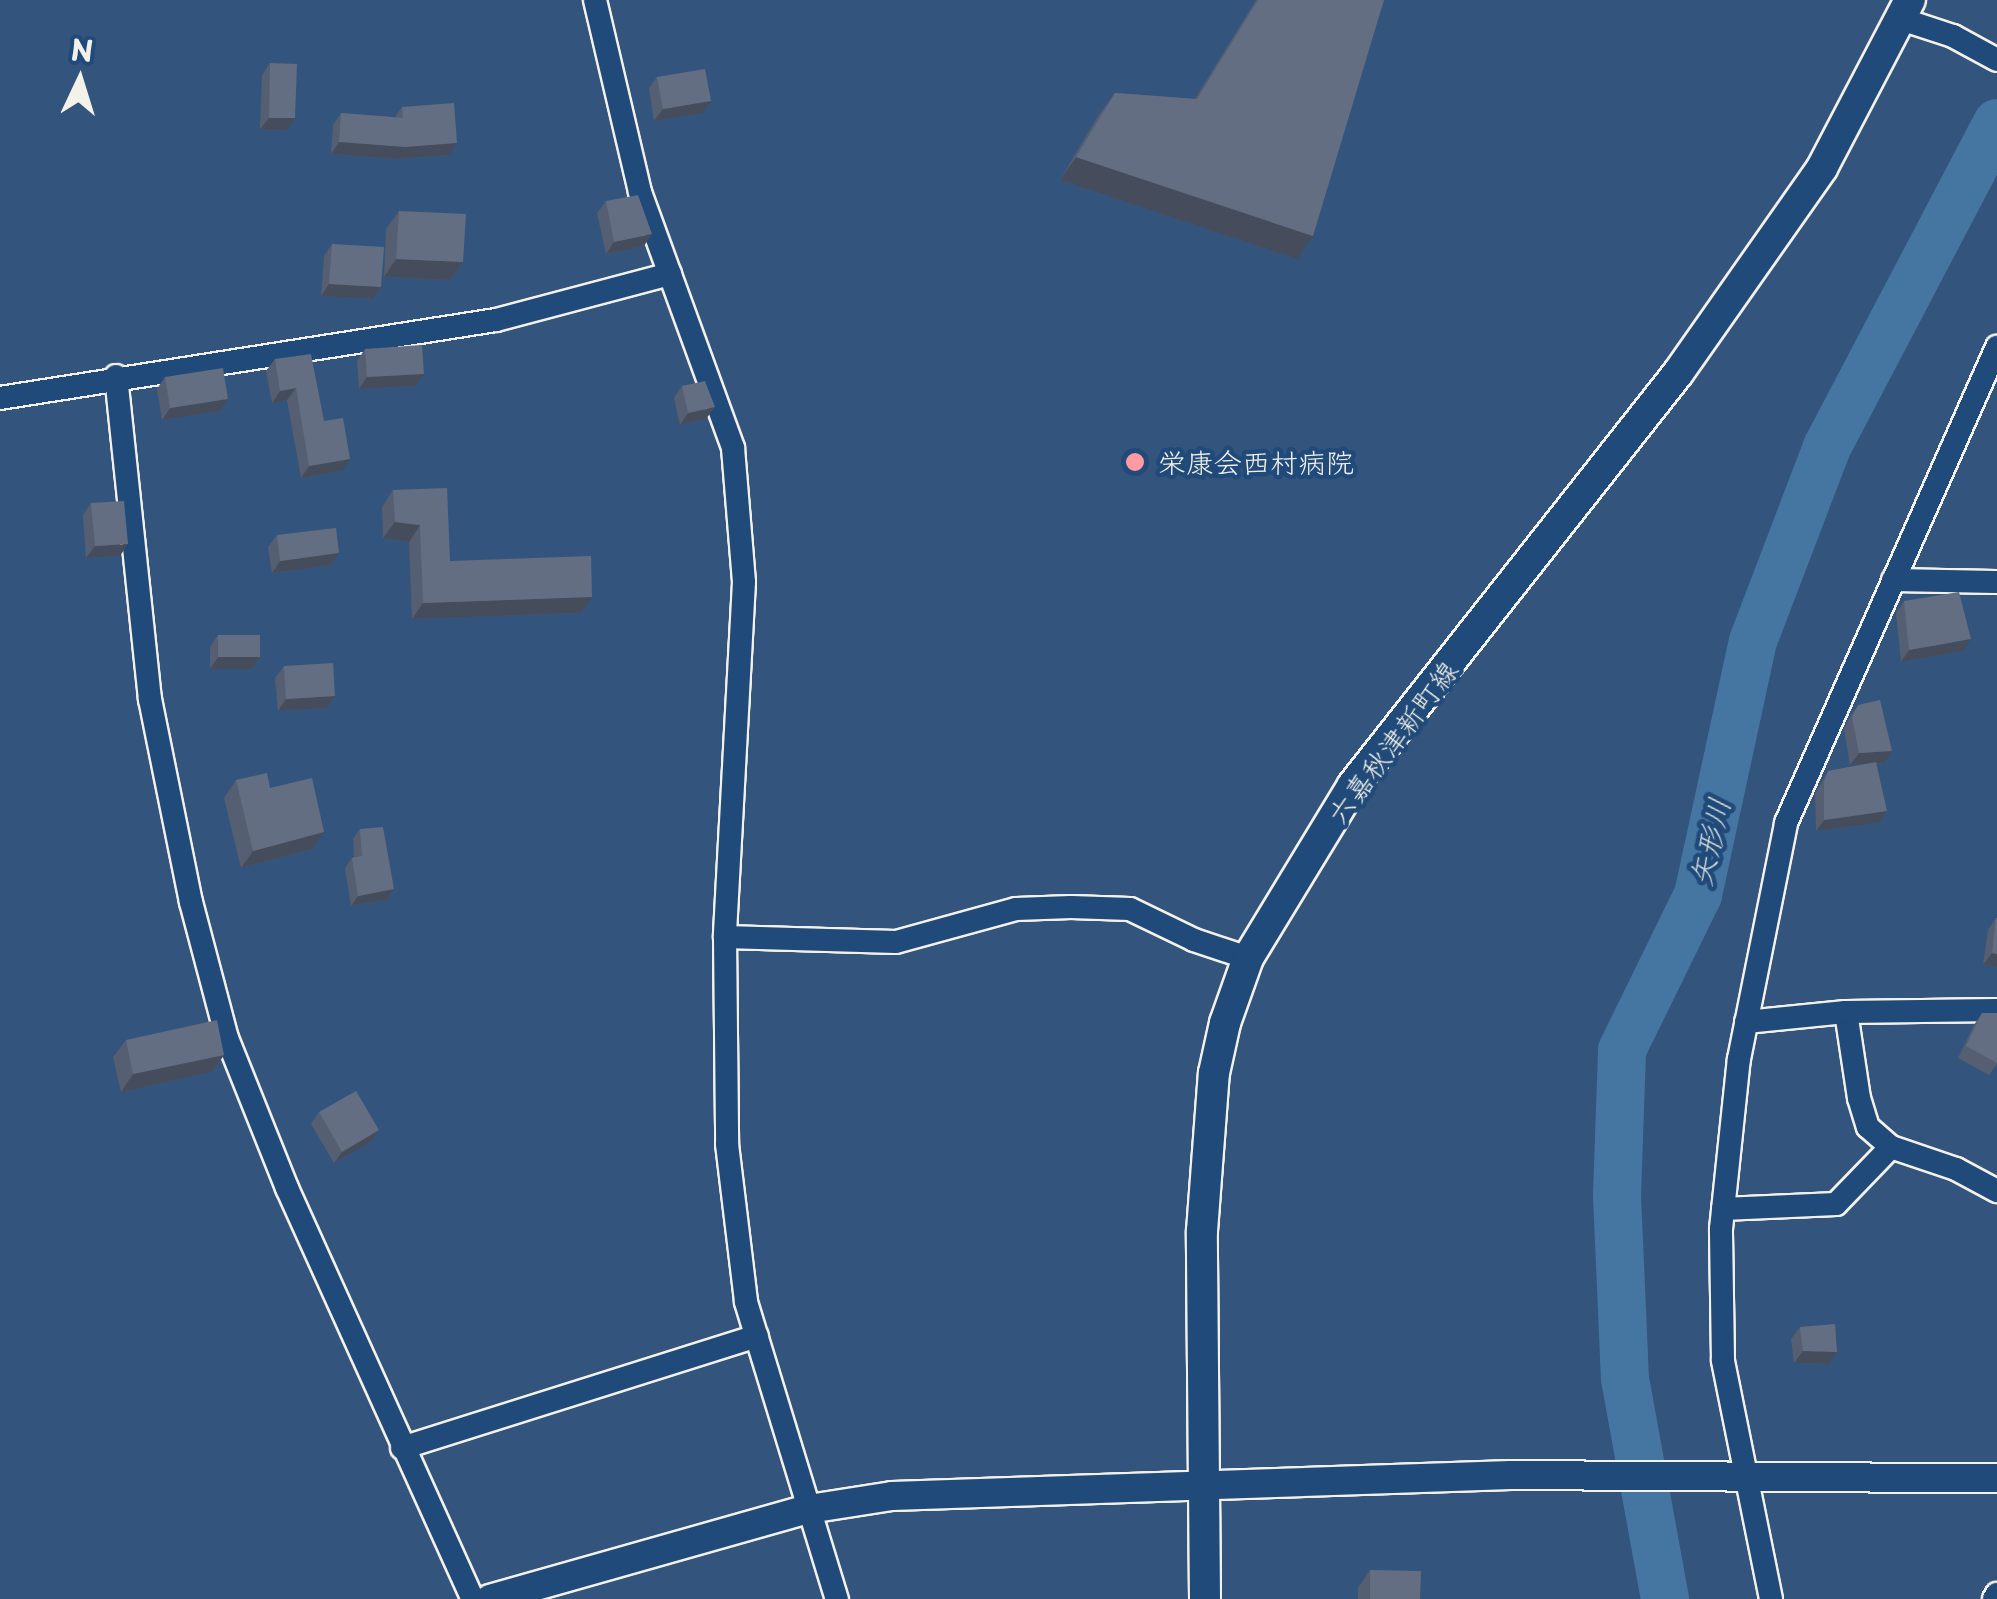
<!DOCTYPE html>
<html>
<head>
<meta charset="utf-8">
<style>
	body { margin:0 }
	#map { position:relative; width:1997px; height:1599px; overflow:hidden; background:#33557d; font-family:"Playpen Sans","Klee One",sans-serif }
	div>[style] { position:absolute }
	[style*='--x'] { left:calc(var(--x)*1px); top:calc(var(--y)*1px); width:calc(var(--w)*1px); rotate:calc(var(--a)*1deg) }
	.river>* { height:48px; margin:-24px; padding:0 24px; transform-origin:24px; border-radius:24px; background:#4576a2 }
	.roads { filter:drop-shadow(2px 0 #f4f1e8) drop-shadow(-2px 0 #f4f1e8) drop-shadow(0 2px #f4f1e8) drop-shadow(0 -2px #f4f1e8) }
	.minor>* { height:22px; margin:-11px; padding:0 11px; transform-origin:11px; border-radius:11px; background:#1f4a7a }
	.tertiary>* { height:28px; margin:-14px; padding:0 14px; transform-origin:14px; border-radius:14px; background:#1f4a7a }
	.secondary>* { height:30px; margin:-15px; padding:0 15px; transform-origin:15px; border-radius:15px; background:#1f4a7a }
	.wall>* { inset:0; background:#555f71 }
	.shaded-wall>* { inset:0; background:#454d5c }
	.building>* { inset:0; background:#636e83 }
	.dots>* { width:28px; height:28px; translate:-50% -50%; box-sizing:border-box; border:5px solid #1f4a7a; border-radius:50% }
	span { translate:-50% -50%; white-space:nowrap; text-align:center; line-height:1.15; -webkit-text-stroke:9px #1f4a7a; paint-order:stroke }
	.poi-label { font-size:28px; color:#f4f1e8 }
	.left { translate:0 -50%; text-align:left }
	.street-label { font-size:28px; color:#f4f1e8 }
	.water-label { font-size:30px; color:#dadfde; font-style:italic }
	.north { position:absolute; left:30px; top:30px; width:100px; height:100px; -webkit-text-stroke:8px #1f4a7a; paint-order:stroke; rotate:4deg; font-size:28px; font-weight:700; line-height:40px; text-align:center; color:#f4f1e8 }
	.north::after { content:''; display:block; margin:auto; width:35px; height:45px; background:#f4f1e8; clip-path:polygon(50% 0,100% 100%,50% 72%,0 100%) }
</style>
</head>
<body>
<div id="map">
	<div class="river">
		<i style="--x:1665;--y:1599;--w:224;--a:-100.3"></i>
		<i style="--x:1625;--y:1379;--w:184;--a:-92.5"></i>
		<i style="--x:1617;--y:1195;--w:145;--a:-88"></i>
		<i style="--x:1622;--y:1050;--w:173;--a:-63.9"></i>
		<i style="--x:1698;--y:895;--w:260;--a:-77.8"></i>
		<i style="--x:1753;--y:641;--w:208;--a:-69.1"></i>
		<i style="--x:1827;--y:447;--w:366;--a:-62.3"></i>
	</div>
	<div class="roads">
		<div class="minor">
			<i style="--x:595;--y:0;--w:197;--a:76.8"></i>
			<i style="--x:640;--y:192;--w:272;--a:70"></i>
			<i style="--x:733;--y:448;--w:134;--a:85.3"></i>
			<i style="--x:744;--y:582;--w:356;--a:93.1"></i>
			<i style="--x:725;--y:937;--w:207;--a:89.4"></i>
			<i style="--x:727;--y:1144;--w:159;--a:83.1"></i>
			<i style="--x:746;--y:1302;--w:311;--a:73"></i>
			<i style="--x:1901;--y:19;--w:55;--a:18.1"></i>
			<i style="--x:1953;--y:36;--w:50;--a:28.6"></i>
			<i style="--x:116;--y:376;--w:325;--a:84"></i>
			<i style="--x:150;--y:699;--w:207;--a:78.6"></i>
			<i style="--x:191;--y:902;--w:141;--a:75.2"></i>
			<i style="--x:227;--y:1038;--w:162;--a:68.2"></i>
			<i style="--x:287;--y:1188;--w:451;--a:65.7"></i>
			<i style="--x:0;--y:398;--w:502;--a:-8.94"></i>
			<i style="--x:496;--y:320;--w:180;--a:-14.8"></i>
			<i style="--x:1893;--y:580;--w:104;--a:1.1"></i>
			<i style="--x:725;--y:937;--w:171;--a:1.7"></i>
			<i style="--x:896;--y:942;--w:124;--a:-15.4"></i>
			<i style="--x:1016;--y:909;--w:55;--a:-2.1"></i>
			<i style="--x:1071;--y:907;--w:59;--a:1.9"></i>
			<i style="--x:1130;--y:909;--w:71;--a:25.8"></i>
			<i style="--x:1194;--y:940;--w:57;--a:18.4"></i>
			<i style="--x:1846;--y:1012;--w:87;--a:81.4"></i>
			<i style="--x:1859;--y:1098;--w:30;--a:73"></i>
			<i style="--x:1868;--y:1127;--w:30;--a:41"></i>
			<i style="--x:1891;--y:1147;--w:69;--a:18.7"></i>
			<i style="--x:1956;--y:1169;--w:47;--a:28.2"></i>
			<i style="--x:1746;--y:1022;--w:100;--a:-5.7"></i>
			<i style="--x:1846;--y:1012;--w:151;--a:-0.8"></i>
			<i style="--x:1723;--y:1209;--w:113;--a:-2.5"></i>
			<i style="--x:1836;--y:1204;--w:79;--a:-46"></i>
			<i style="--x:402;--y:1448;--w:372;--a:-17.5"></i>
			<i style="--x:1771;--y:1599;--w:244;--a:-101.4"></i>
			<i style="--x:1723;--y:1360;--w:131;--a:-90.9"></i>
			<i style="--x:1721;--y:1229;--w:171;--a:-84"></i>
			<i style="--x:1739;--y:1059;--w:241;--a:-78.7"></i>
			<i style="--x:1786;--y:823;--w:521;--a:-66.09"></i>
			<i style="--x:1994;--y:1599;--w:6;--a:-59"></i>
		</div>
		<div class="tertiary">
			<i style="--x:490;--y:1599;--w:331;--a:-15.8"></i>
			<i style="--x:809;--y:1509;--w:84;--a:-8.9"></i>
			<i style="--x:892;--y:1496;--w:619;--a:-1.94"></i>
			<i style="--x:1511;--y:1475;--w:486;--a:0.4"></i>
		</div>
		<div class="secondary">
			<i style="--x:1205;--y:1599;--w:368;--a:-90.5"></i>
			<i style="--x:1202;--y:1231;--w:158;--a:-85.7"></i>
			<i style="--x:1214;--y:1073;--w:51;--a:-77.6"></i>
			<i style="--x:1225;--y:1023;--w:69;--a:-70.5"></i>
			<i style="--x:1248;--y:958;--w:202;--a:-58.7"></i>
			<i style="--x:1353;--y:785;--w:525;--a:-51.73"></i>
			<i style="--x:1678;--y:373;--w:251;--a:-54.9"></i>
			<i style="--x:1822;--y:168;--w:190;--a:-62.4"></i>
		</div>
	</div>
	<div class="wall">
		<i style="clip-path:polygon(1256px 0,1384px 0,1297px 259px,1060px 180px,1098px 116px,1115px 93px,1195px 99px)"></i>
		<i style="clip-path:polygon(270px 63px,287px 130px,260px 129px,262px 75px)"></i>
		<i style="clip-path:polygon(657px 77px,703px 113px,654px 121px,649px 88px)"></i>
		<i style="clip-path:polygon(402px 107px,449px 155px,396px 159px,331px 154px,333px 125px,341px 113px,395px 117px)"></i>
		<i style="clip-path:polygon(606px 201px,644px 246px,606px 254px,597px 213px)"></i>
		<i style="clip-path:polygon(399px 211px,463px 262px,451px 280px,384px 277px,386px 229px)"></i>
		<i style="clip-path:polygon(332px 244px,373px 299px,321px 296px,324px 256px)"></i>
		<i style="clip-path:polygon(365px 349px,416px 386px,359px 389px,357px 361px)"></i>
		<i style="clip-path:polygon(275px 359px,324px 421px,342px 471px,301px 478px,287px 400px,272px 403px,266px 371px)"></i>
		<i style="clip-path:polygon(165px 377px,220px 411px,162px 420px,157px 389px)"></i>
		<i style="clip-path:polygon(682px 386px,706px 419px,680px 425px,674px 398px)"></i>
		<i style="clip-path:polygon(393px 490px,450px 561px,581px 613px,412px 619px,409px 542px,383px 538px,382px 507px)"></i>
		<i style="clip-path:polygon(91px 503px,120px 556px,86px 558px,83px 515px)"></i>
		<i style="clip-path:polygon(277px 535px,331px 565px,272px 573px,268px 547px)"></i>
		<i style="clip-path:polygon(1904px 601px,1963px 651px,1901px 662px,1896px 613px)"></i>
		<i style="clip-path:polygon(218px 635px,260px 657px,252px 669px,210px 669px,210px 647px)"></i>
		<i style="clip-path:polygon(284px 666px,335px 696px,327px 708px,278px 711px,275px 678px)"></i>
		<i style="clip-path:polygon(1858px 705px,1884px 763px,1876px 764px,1879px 823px,1816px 831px,1815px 794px,1828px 771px,1865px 764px,1850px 765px,1844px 729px,1850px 717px)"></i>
		<i style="clip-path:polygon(236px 780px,270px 788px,312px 849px,241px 868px,224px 798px)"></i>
		<i style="clip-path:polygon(360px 829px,394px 889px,387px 900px,351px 906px,345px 868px,352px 858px,354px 857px,353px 839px)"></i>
		<i style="clip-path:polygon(1996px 918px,1997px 967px,1983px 965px,1988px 930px)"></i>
		<i style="clip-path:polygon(1982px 1013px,1997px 1013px,1997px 1064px,1989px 1075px,1958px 1058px,1974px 1025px)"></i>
		<i style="clip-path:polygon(126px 1040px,224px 1055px,212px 1072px,121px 1092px,113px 1057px)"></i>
		<i style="clip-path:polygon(319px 1112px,379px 1130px,371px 1142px,334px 1163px,311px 1124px)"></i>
		<i style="clip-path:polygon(1800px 1327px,1829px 1364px,1794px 1363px,1791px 1339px)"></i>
		<i style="clip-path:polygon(1370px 1570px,1420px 1599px,1358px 1599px,1358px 1588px)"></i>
	</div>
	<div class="shaded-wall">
		<i style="clip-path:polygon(711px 101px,703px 113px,654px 121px,663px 109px)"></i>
		<i style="clip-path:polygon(269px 118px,295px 118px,287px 130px,260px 129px)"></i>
		<i style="clip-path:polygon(339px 142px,457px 143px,449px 155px,396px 159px,331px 154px)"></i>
		<i style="clip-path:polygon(1076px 157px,1313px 236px,1297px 259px,1060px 180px)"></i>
		<i style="clip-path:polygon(652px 234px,644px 246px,606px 254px,614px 242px)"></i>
		<i style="clip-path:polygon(396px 259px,463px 262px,451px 280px,384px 277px)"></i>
		<i style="clip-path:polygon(329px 284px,381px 287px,373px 299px,321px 296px)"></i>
		<i style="clip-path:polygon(424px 374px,416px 386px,359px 389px,367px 377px)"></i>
		<i style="clip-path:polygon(296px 388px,287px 400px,272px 403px,280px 391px)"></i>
		<i style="clip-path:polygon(228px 399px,220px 411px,162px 420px,170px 408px)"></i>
		<i style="clip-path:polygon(715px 407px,706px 419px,680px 425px,688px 413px)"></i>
		<i style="clip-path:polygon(350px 459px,342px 471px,301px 478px,309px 466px)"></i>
		<i style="clip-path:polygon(395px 522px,420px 525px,409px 542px,383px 538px)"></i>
		<i style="clip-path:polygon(128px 544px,120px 556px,86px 558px,95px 546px)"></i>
		<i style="clip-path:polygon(339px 553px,331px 565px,272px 573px,280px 561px)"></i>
		<i style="clip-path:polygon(592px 597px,581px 613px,412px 619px,423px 603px)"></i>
		<i style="clip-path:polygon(1971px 639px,1963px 651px,1901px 662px,1909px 650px)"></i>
		<i style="clip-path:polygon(218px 657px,260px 657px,252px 669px,210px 669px)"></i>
		<i style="clip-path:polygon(335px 696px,327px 708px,278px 711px,286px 699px)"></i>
		<i style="clip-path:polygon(1892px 751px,1884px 763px,1850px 765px,1859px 753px)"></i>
		<i style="clip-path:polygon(1887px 811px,1879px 823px,1816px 831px,1824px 820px)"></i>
		<i style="clip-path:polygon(324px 832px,312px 849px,241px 868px,253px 851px)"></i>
		<i style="clip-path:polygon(394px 889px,387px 900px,351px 906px,358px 896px)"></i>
		<i style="clip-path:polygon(1992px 953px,1997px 954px,1997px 967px,1983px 965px)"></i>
		<i style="clip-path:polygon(224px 1055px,212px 1072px,121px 1092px,133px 1074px)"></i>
		<i style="clip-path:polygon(379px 1130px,371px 1142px,334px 1163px,342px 1152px)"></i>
		<i style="clip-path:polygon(1803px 1351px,1837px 1352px,1829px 1364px,1794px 1363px)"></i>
	</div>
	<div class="building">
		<i style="clip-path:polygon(1258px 0,1384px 0,1313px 236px,1076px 157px,1115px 93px,1197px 99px)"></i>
		<i style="clip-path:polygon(270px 63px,297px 64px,295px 118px,269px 118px)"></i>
		<i style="clip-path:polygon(705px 69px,711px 101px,663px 109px,657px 77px)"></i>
		<i style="clip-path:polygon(454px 103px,457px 143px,405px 147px,339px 142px,341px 113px,403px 118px,402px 107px)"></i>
		<i style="clip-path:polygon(638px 195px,652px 234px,614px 242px,606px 201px)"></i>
		<i style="clip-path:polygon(399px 211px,466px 214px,463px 262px,396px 259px)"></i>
		<i style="clip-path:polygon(332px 244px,384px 247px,381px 287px,329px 284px)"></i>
		<i style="clip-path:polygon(422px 345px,424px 374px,367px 377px,365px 349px)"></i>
		<i style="clip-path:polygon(311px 354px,324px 421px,343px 418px,350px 459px,309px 466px,296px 388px,280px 391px,275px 359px)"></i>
		<i style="clip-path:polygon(223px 368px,228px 399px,170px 408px,165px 377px)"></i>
		<i style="clip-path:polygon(705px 381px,715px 407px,688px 413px,682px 386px)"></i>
		<i style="clip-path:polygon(447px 488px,450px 561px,591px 556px,592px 597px,423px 603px,420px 525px,395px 522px,393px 490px)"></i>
		<i style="clip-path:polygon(124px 501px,128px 544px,95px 546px,91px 503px)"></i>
		<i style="clip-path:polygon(336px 528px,339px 553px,280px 561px,277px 535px)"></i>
		<i style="clip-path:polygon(1959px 592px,1971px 639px,1909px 650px,1904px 601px)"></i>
		<i style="clip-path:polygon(218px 635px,260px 635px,260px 657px,218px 657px)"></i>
		<i style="clip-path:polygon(333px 663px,335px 696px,286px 699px,284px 666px)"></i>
		<i style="clip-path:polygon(1880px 700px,1892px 751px,1859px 753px,1852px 717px,1858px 705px)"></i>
		<i style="clip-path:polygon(1876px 762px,1887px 811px,1824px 820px,1824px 782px,1828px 771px)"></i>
		<i style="clip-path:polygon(267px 773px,270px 788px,312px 778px,324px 832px,253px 851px,236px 780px)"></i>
		<i style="clip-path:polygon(383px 827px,394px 889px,358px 896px,352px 858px,362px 856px,360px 829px)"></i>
		<i style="clip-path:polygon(1996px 918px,1997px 918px,1997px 954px,1992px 953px)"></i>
		<i style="clip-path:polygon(1982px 1013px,1997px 1013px,1997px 1063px,1966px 1046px)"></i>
		<i style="clip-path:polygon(217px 1020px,224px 1055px,133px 1074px,126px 1040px)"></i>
		<i style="clip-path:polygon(356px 1091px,379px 1130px,342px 1152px,319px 1112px)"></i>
		<i style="clip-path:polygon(1835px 1324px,1837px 1352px,1803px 1351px,1800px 1327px)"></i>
		<i style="clip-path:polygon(1370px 1570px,1421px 1571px,1420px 1599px,1370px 1599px)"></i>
	</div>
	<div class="dots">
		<i style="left:1135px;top:462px;background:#ff9aa2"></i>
	</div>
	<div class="poi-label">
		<span class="left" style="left:1158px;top:462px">栄康会西村病院</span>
	</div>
	<div class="street-label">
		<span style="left:1392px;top:742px;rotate:-53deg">六嘉秋津新町線</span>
	</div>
	<div class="water-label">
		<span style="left:1709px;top:842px;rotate:-77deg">矢形川</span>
	</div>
	<div class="north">N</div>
</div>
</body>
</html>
